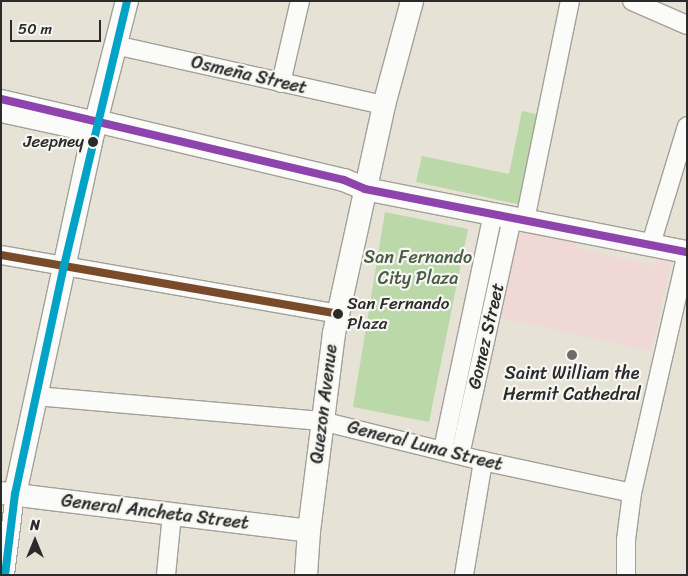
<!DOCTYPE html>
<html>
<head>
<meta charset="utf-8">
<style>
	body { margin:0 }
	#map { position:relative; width:688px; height:576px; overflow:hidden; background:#e6e2d5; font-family:Sriracha,sans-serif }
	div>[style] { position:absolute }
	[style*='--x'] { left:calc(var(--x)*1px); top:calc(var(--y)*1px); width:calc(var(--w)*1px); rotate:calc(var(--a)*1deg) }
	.built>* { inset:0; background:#efd8d6 }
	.green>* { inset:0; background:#bbd8a8 }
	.roads { filter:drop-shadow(1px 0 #a2a099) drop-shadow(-1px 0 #a2a099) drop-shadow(0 1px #a2a099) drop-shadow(0 -1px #a2a099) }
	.minor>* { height:18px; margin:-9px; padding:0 9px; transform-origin:9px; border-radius:9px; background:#fbfbf9 }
	.major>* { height:22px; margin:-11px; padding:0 11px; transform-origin:11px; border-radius:11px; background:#fbfbf9 }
	.bus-1>* { height:8px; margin:-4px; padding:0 4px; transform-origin:4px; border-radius:4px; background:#8e44ad }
	.bus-2>* { height:8px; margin:-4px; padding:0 4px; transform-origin:4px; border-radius:4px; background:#7a4b2a }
	.bus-3>* { height:8px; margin:-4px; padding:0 4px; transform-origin:4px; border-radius:4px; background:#02a3c6 }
	.dots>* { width:14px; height:14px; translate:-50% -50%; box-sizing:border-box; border:2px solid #f6f6f2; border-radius:50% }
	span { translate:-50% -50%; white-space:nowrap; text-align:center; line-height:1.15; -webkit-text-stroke:4.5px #f6f6f2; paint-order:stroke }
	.bus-label { font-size:17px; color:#2b2b2b }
	.right { translate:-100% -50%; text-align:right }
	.left { translate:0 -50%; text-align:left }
	.street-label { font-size:18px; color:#2b2b2b }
	.park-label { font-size:18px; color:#4b5d46 }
	.poi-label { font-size:18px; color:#2b2b2b }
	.frame { position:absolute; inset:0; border:2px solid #2b2b2b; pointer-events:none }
	.north { position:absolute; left:10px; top:516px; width:50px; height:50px; -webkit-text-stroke:4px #f6f6f2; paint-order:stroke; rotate:0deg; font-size:14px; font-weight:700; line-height:20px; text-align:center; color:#2b2b2b }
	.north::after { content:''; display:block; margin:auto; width:18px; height:22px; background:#2b2b2b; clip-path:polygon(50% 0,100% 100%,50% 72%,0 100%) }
	.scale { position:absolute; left:10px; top:20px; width:91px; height:22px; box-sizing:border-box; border:2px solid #2b2b2b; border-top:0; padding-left:6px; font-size:15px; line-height:18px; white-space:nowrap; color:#2b2b2b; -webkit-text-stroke:4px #f6f6f2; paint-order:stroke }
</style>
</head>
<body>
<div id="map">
	<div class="built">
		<i style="clip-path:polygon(519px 227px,577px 240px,576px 248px,655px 266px,657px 259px,671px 262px,651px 351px,498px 317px)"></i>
	</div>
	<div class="green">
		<i style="clip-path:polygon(522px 111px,540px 115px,522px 205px,416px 182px,422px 156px,509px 174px)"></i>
		<i style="clip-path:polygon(385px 212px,468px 229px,429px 422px,353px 407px)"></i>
	</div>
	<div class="roads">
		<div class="minor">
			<i style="--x:632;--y:1;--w:60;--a:23.6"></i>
			<i style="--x:115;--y:45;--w:276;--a:12.6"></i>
			<i style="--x:281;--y:83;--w:84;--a:-77"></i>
			<i style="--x:1;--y:99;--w:98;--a:13"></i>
			<i style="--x:1;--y:113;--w:94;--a:12.3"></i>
			<i style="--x:525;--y:220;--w:224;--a:-78.4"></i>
			<i style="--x:651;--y:244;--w:123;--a:-73"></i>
			<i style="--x:1;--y:255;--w:342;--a:9.9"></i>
			<i style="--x:36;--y:396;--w:286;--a:5"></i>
			<i style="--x:321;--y:421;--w:167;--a:13.9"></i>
			<i style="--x:483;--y:461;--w:152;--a:12.1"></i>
			<i style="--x:443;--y:449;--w:240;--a:-78"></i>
			<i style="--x:460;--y:455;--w:243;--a:-77.6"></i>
			<i style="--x:5;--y:575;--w:82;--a:-83"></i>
			<i style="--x:166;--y:575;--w:61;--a:-84.4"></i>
			<i style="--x:464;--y:575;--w:116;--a:-80.5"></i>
			<i style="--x:626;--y:575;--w:35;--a:-90"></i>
			<i style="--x:626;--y:540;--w:47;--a:-82.7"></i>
			<i style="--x:632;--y:493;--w:247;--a:-77.1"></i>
		</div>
		<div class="major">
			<i style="--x:96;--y:121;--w:255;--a:13.4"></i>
			<i style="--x:344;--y:180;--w:23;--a:23"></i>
			<i style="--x:365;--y:189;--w:328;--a:11.1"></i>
			<i style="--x:1;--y:493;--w:310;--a:7"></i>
			<i style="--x:15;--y:494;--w:369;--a:-77.8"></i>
			<i style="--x:93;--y:133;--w:136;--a:-75.6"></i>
			<i style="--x:306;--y:575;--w:44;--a:-86.1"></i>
			<i style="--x:309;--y:531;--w:200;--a:-82.8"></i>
			<i style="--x:334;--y:333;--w:233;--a:-77.6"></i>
			<i style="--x:384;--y:105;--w:108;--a:-74.9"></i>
		</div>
	</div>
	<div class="bus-1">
		<i style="--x:1;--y:99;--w:352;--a:13.3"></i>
		<i style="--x:344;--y:180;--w:23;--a:23"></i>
		<i style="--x:365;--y:189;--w:328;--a:11.1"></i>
	</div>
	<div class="bus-2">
		<i style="--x:1;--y:255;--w:342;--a:9.9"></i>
	</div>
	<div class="bus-3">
		<i style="--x:5;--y:575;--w:82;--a:-83"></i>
		<i style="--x:15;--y:494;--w:233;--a:-77.9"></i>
		<i style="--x:64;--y:266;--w:272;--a:-76.6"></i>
	</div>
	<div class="dots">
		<i style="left:93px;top:142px;background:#2b2b2b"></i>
		<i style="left:338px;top:314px;background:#2b2b2b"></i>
		<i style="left:572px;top:355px;background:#6c6b66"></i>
	</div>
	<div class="bus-label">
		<span class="right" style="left:84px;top:142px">Jeepney</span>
		<span class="left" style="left:347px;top:314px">San Fernando<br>Plaza</span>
	</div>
	<div class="street-label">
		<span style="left:249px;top:75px;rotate:13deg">Osmeña Street</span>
		<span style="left:486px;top:336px;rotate:-77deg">Gomez Street</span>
		<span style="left:324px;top:404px;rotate:-83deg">Quezon Avenue</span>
		<span style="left:425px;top:446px;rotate:14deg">General Luna Street</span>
		<span style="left:155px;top:512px;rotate:7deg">General Ancheta Street</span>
	</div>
	<div class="park-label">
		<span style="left:418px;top:268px">San Fernando<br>City Plaza</span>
	</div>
	<div class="poi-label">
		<span style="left:572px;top:384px">Saint William the<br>Hermit Cathedral</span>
	</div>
	<div class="frame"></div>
	<div class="north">N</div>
	<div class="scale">50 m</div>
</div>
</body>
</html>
